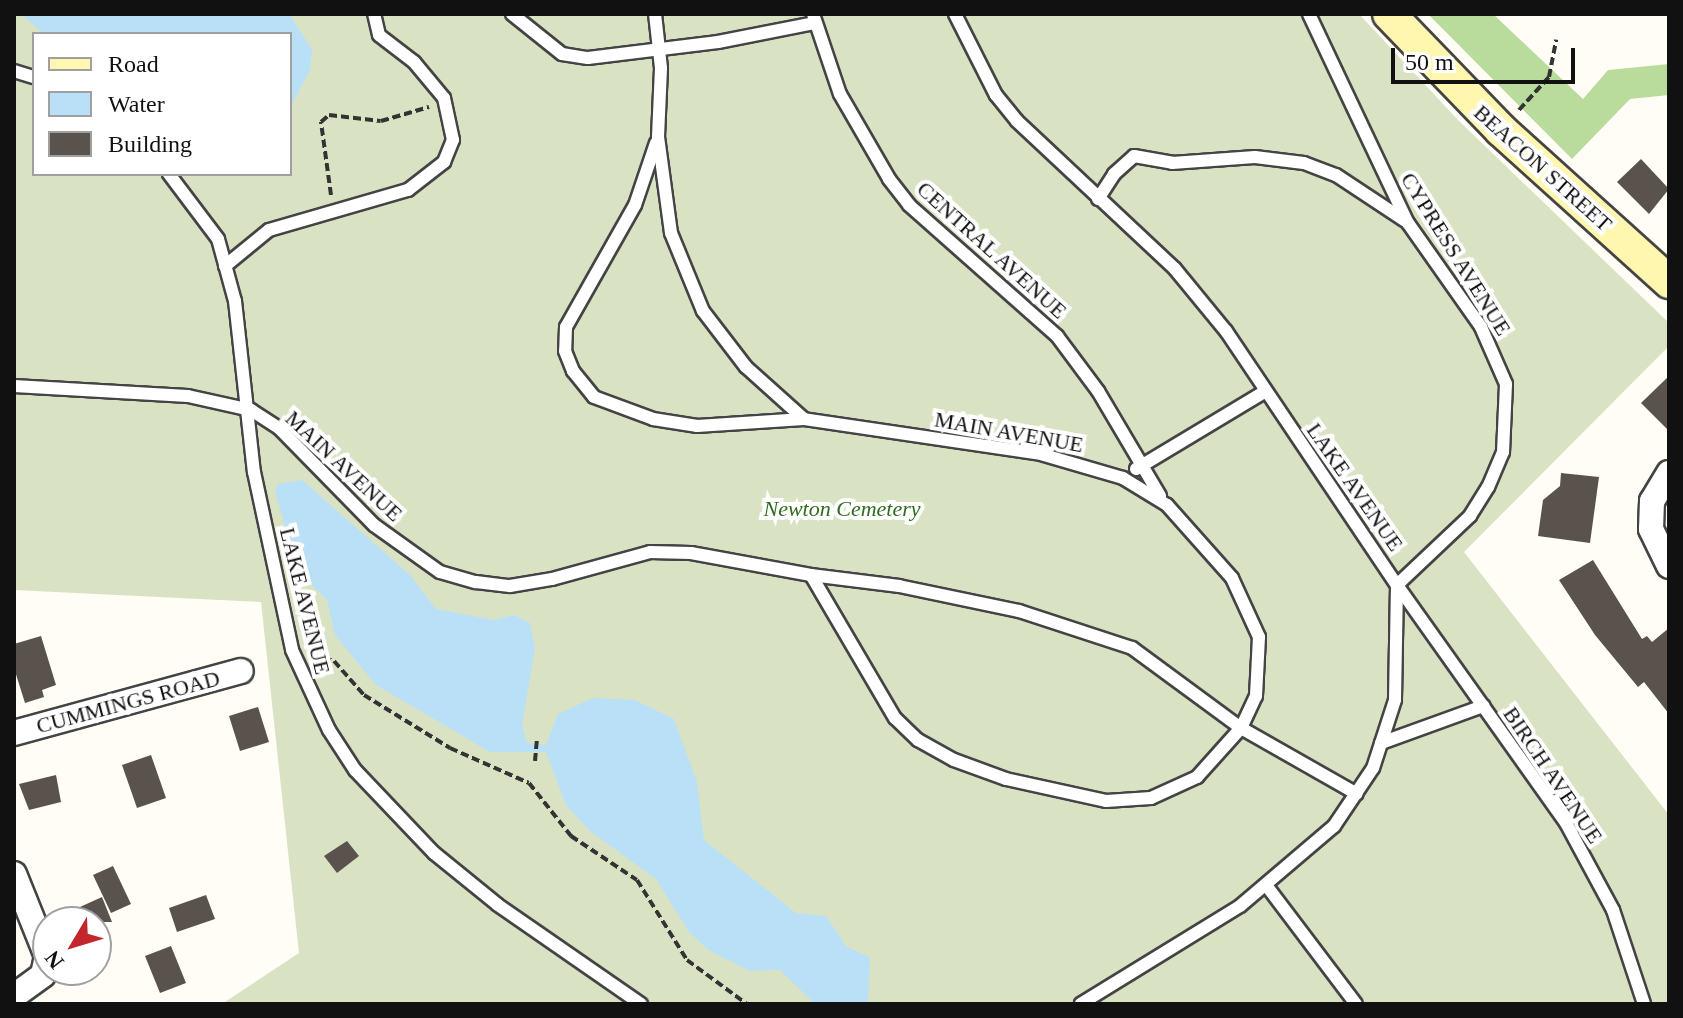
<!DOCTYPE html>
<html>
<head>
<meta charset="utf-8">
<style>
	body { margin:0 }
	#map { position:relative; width:1683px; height:1018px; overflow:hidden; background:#fffdf5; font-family:"Times New Roman",serif }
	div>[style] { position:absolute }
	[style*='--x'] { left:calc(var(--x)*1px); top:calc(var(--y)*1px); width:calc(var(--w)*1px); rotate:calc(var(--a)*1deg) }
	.forest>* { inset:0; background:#b9dc9c }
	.cemetery>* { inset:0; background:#d9e3c4 }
	.water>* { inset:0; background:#b9e0f7 }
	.building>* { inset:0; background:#5a524d }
	.path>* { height:4px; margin-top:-2px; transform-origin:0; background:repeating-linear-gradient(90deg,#333 0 8px,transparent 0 12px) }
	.roads { filter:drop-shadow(2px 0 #444) drop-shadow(-2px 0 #444) drop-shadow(0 2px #444) drop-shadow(0 -2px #444) }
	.service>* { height:12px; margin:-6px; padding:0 6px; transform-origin:6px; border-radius:6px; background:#fff }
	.minor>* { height:24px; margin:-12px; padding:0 12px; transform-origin:12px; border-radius:12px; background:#fff }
	.secondary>* { height:32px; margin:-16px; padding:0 16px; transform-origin:16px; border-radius:16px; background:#fff6b0 }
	span { translate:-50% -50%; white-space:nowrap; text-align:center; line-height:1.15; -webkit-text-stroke:8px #fff; paint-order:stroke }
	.street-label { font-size:22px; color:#111 }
	.park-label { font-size:22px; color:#2f6b1f; font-style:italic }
	.frame { position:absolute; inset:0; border:16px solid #111; pointer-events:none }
	.legend { position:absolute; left:32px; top:32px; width:260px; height:144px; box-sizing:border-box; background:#fff; border:2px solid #a0a0a0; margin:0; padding:10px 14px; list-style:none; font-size:24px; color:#111 }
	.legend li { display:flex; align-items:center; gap:16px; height:40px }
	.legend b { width:40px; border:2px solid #a0a0a0 }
	.north { position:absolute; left:32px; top:906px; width:80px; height:80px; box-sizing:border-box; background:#fff; border:2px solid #a0a0a0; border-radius:50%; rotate:232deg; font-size:22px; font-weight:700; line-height:32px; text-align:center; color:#111 }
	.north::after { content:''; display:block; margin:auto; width:28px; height:36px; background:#c4262e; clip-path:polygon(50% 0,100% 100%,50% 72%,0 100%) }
	.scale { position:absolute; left:1391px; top:48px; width:184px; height:36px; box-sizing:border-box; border:4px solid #111; border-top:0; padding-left:10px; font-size:24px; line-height:28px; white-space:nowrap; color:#111; -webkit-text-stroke:6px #fff; paint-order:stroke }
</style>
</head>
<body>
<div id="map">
	<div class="forest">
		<i style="clip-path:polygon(1428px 14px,1493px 14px,1583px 99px,1608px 70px,1669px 64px,1669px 95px,1630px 99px,1572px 159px)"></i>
	</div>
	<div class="cemetery">
		<i style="clip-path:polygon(evenodd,14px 14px,1359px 14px,1458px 120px,1669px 323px,1669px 346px,1464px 552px,1669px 815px,1669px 1004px,222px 1004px,299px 953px,261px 602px,14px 590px,14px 14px,34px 34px,290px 34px,290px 174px,34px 174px,34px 34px)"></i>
	</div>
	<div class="water">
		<i style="clip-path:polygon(21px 14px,289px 14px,312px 49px,310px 70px,290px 108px,290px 34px,44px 34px)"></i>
		<i style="clip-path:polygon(302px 480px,410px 575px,436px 609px,494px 620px,514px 615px,530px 623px,535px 649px,522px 725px,527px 743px,546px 745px,558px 714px,593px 698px,635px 700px,674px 719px,697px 782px,704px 840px,796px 913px,826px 916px,846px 946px,870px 958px,868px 1004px,815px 1004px,780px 970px,749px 971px,707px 949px,689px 932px,656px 879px,590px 831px,566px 805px,546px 752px,490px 752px,376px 685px,335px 635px,327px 600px,299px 572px,275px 492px,278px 484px)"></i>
	</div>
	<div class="building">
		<i style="clip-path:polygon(1641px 159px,1669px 189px,1649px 214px,1617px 182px)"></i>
		<i style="clip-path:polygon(1669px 376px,1669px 431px,1641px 403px)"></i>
		<i style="clip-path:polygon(1561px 473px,1599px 477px,1590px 543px,1538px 536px,1543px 500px,1560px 486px)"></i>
		<i style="clip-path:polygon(1593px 560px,1642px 639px,1647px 636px,1652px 642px,1669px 628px,1669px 714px,1644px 682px,1638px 687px,1595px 635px,1559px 580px)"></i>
		<i style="clip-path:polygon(41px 636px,56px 685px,42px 690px,44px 697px,25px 703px,14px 668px,14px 644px)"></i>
		<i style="clip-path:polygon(258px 707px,269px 742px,240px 751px,229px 716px)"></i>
		<i style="clip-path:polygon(151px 755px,166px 798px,137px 808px,122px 765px)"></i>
		<i style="clip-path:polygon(56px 775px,61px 802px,29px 810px,19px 784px)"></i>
		<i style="clip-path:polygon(347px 841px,359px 856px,337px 873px,324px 856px)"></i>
		<i style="clip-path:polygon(113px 866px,131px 904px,111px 913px,93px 875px)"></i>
		<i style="clip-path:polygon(206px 895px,215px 919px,177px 932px,169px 908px)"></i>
		<i style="clip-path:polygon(102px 897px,112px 922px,49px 922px,49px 921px)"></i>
		<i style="clip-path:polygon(171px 946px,186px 983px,160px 993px,145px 956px)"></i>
	</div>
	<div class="path">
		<i style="--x:1519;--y:110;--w:45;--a:-47.7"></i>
		<i style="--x:1549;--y:77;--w:38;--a:-79"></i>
		<i style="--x:331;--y:195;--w:74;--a:-97.8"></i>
		<i style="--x:321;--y:122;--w:11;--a:-41"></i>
		<i style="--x:329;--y:115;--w:52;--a:6.6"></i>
		<i style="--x:381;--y:121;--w:50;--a:-16.3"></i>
		<i style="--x:312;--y:654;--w:23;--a:18"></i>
		<i style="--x:334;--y:661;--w:45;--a:48.6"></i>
		<i style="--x:364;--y:695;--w:101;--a:31.6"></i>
		<i style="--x:450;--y:748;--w:86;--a:23.9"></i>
		<i style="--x:529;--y:783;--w:68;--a:51.6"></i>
		<i style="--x:571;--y:836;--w:79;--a:33.7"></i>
		<i style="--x:637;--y:880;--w:94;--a:58"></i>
		<i style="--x:687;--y:960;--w:74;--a:36.3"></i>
		<i style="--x:535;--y:761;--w:24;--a:-85"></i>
	</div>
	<div class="roads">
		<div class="service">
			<i style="--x:512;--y:14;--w:64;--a:38.7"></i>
			<i style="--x:562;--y:54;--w:26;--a:9"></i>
			<i style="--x:588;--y:58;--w:131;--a:-7"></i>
			<i style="--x:718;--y:42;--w:99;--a:-11.1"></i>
			<i style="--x:813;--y:14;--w:84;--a:71.4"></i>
			<i style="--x:840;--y:94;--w:98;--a:60"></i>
			<i style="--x:889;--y:179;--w:33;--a:52"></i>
			<i style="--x:909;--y:205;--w:198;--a:41.5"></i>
			<i style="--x:1057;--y:336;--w:69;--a:53.3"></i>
			<i style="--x:1098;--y:391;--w:122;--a:59.4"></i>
			<i style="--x:955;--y:14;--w:91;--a:63.2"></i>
			<i style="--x:996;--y:95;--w:33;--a:51"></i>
			<i style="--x:1017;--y:121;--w:216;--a:43.1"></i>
			<i style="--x:1175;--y:269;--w:80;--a:50.6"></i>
			<i style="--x:1226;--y:331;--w:306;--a:56.1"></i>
			<i style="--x:1397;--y:585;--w:115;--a:91"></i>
			<i style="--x:1395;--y:700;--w:71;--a:107.9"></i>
			<i style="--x:1373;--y:768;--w:70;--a:123.9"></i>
			<i style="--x:1334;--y:826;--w:123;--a:139.6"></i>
			<i style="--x:1240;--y:906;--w:187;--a:148.4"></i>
			<i style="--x:1309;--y:14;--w:231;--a:64.7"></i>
			<i style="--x:1408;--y:223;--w:127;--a:54.9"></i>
			<i style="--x:1481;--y:327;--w:62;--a:66.3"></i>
			<i style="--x:1506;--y:384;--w:68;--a:92.5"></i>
			<i style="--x:1503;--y:452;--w:38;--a:113"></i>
			<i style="--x:1488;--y:487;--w:34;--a:122"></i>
			<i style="--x:1470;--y:516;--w:100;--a:136.6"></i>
			<i style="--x:1397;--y:585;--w:292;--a:54.6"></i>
			<i style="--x:1566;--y:823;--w:99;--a:61.6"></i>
			<i style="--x:1613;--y:910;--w:99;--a:71.7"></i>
			<i style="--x:14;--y:71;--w:21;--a:17"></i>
			<i style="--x:656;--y:143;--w:65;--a:108.7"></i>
			<i style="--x:635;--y:205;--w:140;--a:119.5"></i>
			<i style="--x:566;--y:327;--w:24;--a:92"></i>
			<i style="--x:565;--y:351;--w:22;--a:68"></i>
			<i style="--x:573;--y:371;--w:33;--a:51"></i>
			<i style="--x:594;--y:397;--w:63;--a:20.4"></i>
			<i style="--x:653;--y:419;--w:45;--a:9"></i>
			<i style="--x:697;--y:426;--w:107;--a:-3.7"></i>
			<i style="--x:169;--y:174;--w:81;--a:53"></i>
			<i style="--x:218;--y:239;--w:64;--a:74.7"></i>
			<i style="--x:235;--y:301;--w:172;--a:83.7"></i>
			<i style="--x:254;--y:472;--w:182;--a:77.9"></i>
			<i style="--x:292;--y:650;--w:88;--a:65.2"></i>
			<i style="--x:329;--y:730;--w:48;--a:57"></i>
			<i style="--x:355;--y:770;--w:115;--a:46.4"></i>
			<i style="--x:434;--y:853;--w:82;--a:39.1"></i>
			<i style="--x:498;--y:905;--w:174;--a:34.7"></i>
			<i style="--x:1098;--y:199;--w:30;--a:-57"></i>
			<i style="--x:1114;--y:174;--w:27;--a:-42"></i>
			<i style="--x:1134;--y:156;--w:39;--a:10"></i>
			<i style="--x:1172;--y:163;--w:83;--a:-4.1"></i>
			<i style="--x:1255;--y:157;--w:49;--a:7"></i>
			<i style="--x:1304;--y:163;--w:34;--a:21"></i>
			<i style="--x:1336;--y:175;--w:82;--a:33.5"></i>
			<i style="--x:225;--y:266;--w:57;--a:-39.3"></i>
			<i style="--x:269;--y:230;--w:145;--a:-16.1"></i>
			<i style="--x:408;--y:190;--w:46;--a:-37.9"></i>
			<i style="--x:444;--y:162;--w:24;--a:-68"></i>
			<i style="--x:453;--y:140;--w:43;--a:-102.1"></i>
			<i style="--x:444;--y:98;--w:47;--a:-129.8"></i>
			<i style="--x:414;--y:62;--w:44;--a:-142.4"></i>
			<i style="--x:379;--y:35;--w:22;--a:-103"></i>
			<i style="--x:14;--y:386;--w:174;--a:3.3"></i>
			<i style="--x:188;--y:396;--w:65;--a:12.5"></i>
			<i style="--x:251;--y:410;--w:35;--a:33"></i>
			<i style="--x:280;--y:429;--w:134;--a:45.6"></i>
			<i style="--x:374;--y:525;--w:81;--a:35.5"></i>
			<i style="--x:440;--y:572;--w:37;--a:16"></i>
			<i style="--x:476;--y:582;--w:34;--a:7"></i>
			<i style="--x:510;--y:586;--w:43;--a:-9.5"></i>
			<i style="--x:552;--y:579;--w:102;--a:-15.4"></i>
			<i style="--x:650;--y:552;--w:41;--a:1.4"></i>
			<i style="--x:691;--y:553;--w:122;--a:10.4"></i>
			<i style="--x:811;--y:575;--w:166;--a:59.6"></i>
			<i style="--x:895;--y:718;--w:32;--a:44"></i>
			<i style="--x:918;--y:740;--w:41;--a:29.1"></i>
			<i style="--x:954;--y:760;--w:55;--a:20.1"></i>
			<i style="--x:1006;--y:779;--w:102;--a:12.4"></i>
			<i style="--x:1106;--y:801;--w:45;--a:-3.8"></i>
			<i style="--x:1151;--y:798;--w:51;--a:-24.5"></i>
			<i style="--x:1197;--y:777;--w:66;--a:-48.1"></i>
			<i style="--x:1241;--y:728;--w:35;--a:-65"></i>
			<i style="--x:1256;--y:696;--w:59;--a:-87.1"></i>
			<i style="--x:1259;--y:637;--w:65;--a:-114.6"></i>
			<i style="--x:1232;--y:578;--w:98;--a:-131.7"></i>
			<i style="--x:1167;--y:505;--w:52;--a:-148.5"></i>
			<i style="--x:1123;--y:478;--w:85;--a:-163.7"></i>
			<i style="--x:1041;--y:454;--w:240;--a:-171.6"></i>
			<i style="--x:804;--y:419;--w:78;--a:-138.1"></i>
			<i style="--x:746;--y:367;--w:71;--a:-127.5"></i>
			<i style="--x:703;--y:311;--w:84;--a:-112.3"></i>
			<i style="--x:671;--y:233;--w:97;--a:-97.7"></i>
			<i style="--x:658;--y:137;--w:69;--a:-87.5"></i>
			<i style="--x:661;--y:68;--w:54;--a:-96.3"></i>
			<i style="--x:1136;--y:469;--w:149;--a:-31"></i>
			<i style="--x:811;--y:575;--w:89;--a:7.1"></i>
			<i style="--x:899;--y:586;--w:123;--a:11.8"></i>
			<i style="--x:1019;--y:611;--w:119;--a:18.1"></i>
			<i style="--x:1132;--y:648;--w:135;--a:36.3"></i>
			<i style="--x:1241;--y:728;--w:133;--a:29.6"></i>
			<i style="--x:1381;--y:743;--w:109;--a:-19.9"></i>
			<i style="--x:1266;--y:885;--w:149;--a:52.9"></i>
		</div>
		<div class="minor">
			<i style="--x:1669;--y:473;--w:33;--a:121"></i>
			<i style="--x:1652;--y:501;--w:28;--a:92"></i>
			<i style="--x:1651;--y:529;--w:41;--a:64.1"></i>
			<i style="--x:14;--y:733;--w:235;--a:-15.3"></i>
			<i style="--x:14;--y:874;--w:88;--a:68.1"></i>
			<i style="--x:47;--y:956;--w:19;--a:102"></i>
			<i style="--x:43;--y:975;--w:36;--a:144"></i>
		</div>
		<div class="secondary">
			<i style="--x:1389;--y:14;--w:161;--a:46"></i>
			<i style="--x:1501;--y:130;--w:227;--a:42.1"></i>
		</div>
	</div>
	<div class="street-label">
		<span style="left:1543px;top:168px;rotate:42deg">BEACON STREET</span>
		<span style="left:992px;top:250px;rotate:42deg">CENTRAL AVENUE</span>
		<span style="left:1456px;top:254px;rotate:58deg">CYPRESS AVENUE</span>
		<span style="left:1009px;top:432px;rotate:10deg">MAIN AVENUE</span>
		<span style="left:344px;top:466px;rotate:43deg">MAIN AVENUE</span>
		<span style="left:1355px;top:487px;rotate:55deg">LAKE AVENUE</span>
		<span style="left:305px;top:601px;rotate:76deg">LAKE AVENUE</span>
		<span style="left:128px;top:702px;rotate:-15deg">CUMMINGS ROAD</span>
		<span style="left:1553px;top:775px;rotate:56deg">BIRCH AVENUE</span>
	</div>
	<div class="park-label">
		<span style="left:842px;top:509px">Newton Cemetery</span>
	</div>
	<div class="frame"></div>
	<ul class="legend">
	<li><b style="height:10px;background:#fff6b0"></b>Road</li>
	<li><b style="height:22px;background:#b9e0f7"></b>Water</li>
	<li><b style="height:22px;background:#5a524d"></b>Building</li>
	</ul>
	<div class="north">N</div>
	<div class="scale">50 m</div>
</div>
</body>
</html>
